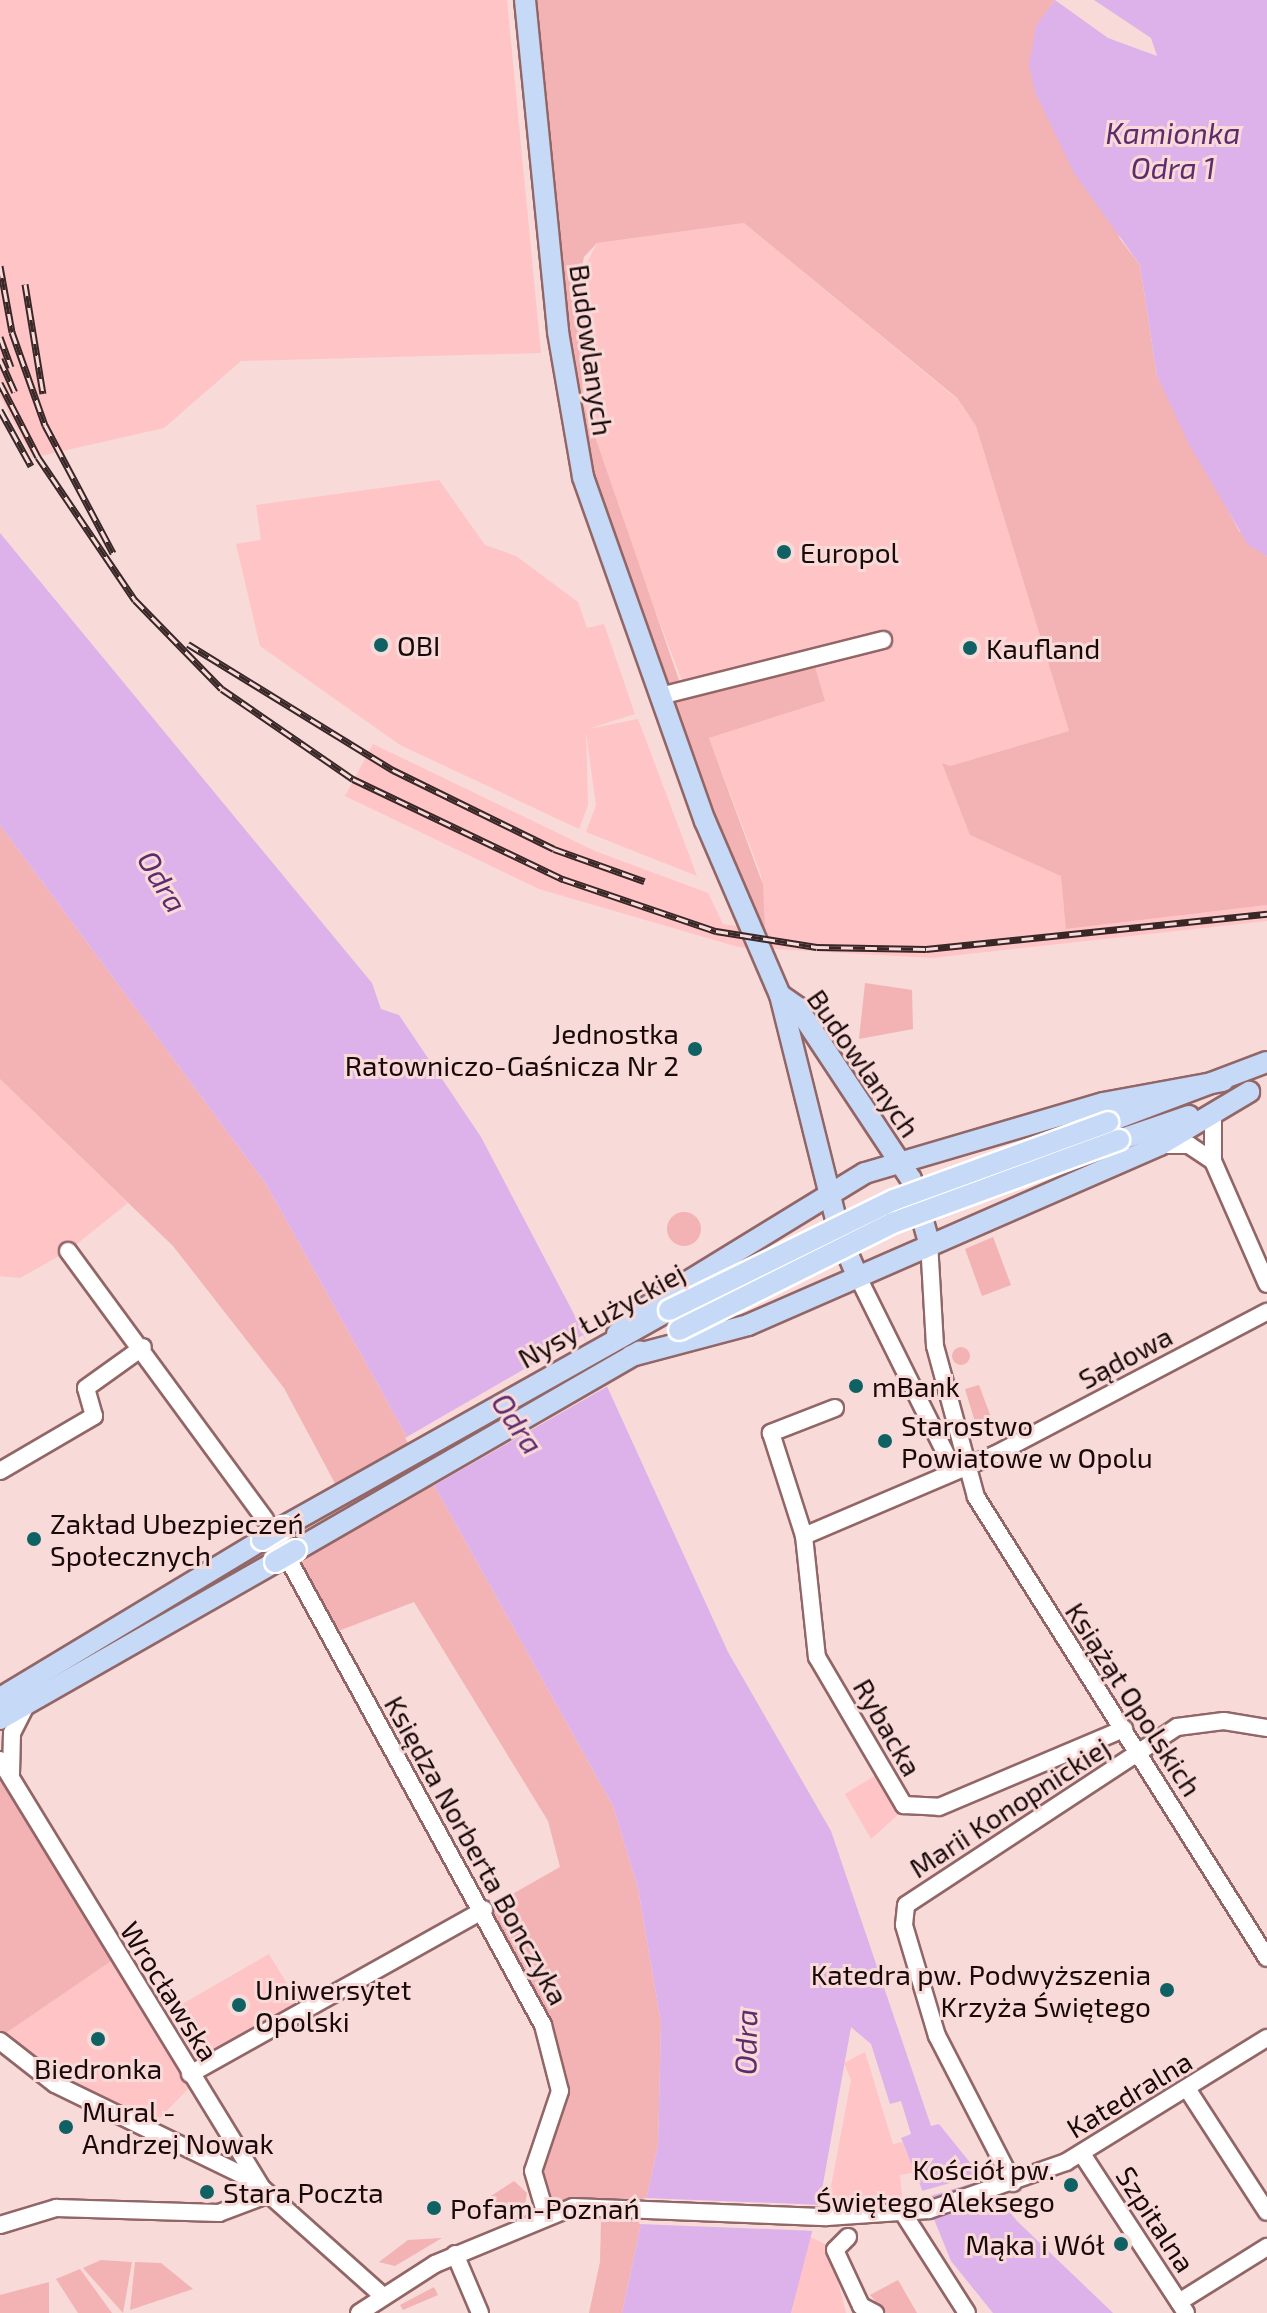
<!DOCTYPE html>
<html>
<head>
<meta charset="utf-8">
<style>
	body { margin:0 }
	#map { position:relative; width:1267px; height:2313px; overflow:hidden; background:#f8dad9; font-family:"Exo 2",sans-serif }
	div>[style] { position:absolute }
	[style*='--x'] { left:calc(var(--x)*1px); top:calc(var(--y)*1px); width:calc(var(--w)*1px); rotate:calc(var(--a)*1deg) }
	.built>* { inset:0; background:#ffc4c5 }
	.green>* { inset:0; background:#f3b2b3 }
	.round { border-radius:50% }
	.water>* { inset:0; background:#ddb2ea }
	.pier>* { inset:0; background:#f8dad9 }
	.roads { filter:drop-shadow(2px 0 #926666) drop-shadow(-2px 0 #926666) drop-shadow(0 2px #926666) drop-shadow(0 -2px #926666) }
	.minor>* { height:16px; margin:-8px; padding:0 8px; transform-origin:8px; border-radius:8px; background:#fff }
	.major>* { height:20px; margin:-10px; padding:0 10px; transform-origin:10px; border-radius:10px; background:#c6d9f6 }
	.rail>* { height:7px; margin-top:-3.5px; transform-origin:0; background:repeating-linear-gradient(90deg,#f8dad9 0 12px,#392727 0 24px); box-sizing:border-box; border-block:2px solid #392727 }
	.bridges { filter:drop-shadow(2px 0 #fff) drop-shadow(-2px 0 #fff) drop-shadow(0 2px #fff) drop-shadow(0 -2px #fff) }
	.major-bridge>* { height:20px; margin:-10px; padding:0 10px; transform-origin:10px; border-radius:10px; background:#c6d9f6 }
	.dots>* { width:22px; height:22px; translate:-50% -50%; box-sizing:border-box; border:4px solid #f8dad9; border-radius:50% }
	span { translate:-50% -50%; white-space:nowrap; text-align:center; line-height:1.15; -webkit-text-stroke:6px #f8dad9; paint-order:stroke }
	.street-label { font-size:28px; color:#190909 }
	.poi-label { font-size:28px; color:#190909 }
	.left { translate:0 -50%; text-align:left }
	.right { translate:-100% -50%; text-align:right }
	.water-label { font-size:30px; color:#5e2b6d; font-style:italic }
</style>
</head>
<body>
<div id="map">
	<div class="built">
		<i style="clip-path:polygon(0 0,507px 0,541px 353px,241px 361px,164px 428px,32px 458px,0 396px)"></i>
		<i style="clip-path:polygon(744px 223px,957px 399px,976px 426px,1069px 731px,950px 766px,970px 835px,1062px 876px,1067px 929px,1267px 905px,1267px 921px,932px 958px,738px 947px,539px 889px,345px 796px,373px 744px,595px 851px,708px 893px,723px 924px,764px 931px,761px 875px,709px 738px,825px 701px,685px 689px,615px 505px,583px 400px,576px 347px,576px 285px,597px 243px)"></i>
		<i style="clip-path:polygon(439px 480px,485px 545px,516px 556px,578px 602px,587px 628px,604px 624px,635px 714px,588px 729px,638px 719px,697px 876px,586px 832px,596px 805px,586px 732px,588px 805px,579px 829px,400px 745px,260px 646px,236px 544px,261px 540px,256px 505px)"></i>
		<i style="clip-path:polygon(0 1079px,128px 1203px,68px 1251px,20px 1278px,0 1276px)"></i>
		<i style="clip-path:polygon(876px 1775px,900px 1813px,871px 1839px,845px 1794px)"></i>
		<i style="clip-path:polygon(269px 1954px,299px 2004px,208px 2059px,175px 2008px)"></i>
		<i style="clip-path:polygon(117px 1957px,191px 2086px,154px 2124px,55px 2084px,0 2037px)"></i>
		<i style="clip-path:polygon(865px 2052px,893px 2144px,902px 2142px,917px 2172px,900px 2175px,903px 2205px,847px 2211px,846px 2204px,828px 2203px,851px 2080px,844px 2063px)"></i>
		<i style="clip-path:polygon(810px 2237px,829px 2246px,846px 2313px,791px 2313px)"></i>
	</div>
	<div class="green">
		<i style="clip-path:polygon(525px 0,1055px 0,1036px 27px,1120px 239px,1140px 265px,1157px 376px,1239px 531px,1267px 556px,1267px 905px,1066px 929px,1061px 876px,970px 835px,942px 763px,950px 766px,1069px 731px,976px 426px,957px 398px,744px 223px,597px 243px,584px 257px,575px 301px,584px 405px,680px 683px,685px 689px,812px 657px,825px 701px,709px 738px,763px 885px,765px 932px,749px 929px,589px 500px)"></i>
		<i style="clip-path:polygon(0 825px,266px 1184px,613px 1806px,638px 1888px,661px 2023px,658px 2145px,622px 2313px,589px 2313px,600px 2262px,601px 2222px,594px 2207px,546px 2215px,533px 2171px,559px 2079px,484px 1910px,560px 1867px,548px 1821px,414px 1602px,328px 1635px,283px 1561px,354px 1519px,284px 1388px,173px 1246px,0 1079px)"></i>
		<i style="clip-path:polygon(865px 983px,912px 990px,913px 1029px,859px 1039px)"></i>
		<i class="round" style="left:667px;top:1212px;width:34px;height:34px"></i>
		<i style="clip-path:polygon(993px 1237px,1011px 1285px,982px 1296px,965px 1249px)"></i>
		<i class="round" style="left:952px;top:1347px;width:18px;height:18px"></i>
		<i style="clip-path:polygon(979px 1385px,995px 1428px,979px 1435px,965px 1389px)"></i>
		<i style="clip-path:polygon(0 1780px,117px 1957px,0 2037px)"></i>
		<i style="clip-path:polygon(514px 2181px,527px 2193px,525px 2205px,465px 2213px)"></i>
		<i style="clip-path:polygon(442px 2238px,395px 2266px,379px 2262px,408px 2240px)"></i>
		<i style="clip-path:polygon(101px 2260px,132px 2262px,123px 2313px,83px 2268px)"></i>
		<i style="clip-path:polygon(135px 2262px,161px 2263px,193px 2289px,130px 2310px)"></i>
		<i style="clip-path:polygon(80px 2269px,112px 2313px,78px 2313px,56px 2279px)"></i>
		<i style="clip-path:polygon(898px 2280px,917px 2313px,886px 2313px,870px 2295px)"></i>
		<i style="clip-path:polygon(49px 2282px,49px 2313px,0 2313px,0 2295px)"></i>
		<i style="clip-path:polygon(434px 2287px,438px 2295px,403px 2310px,400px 2305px)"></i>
	</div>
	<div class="water">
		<i style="clip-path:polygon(1055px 0,1108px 38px,1157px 56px,1151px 38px,1094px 0,1267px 0,1267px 556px,1248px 545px,1189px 444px,1157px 376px,1140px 265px,1074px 173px,1035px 92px,1029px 66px,1036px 26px)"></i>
		<i style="clip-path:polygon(0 533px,372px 983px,381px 1009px,399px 1015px,481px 1137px,575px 1316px,728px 1652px,831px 1831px,931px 2126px,939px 2124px,1017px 2221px,1113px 2313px,993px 2313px,951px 2261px,901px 2138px,911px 2134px,901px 2101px,890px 2104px,871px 2044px,851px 2027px,820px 2201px,791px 2313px,622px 2313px,658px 2145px,661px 2023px,638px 1888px,613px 1806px,266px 1184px,0 825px)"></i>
	</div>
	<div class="pier">
		<i style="clip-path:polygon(583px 1335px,608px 1386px,433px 1486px,405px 1438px)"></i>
		<i style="clip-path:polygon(989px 2172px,992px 2177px,924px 2198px,922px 2191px)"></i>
		<i style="clip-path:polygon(994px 2181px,1005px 2197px,933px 2219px,925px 2201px)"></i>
		<i style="clip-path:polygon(644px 2198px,823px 2205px,816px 2231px,639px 2224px)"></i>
	</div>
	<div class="roads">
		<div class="minor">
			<i style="--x:660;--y:696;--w:230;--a:-14.1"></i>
			<i style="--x:1213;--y:1115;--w:46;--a:90"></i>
			<i style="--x:1213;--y:1161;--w:134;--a:66.3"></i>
			<i style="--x:1160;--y:1145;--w:29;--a:0"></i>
			<i style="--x:1189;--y:1145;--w:29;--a:34"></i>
			<i style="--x:929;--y:1242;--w:104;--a:86.7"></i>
			<i style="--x:935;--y:1346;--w:156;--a:74.8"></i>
			<i style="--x:976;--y:1497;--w:545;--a:57.74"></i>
			<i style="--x:68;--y:1251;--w:333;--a:53.7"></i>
			<i style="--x:856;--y:1273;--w:207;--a:63.6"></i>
			<i style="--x:948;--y:1458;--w:17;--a:28"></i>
			<i style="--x:835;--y:1408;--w:69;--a:158.7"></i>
			<i style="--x:771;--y:1433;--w:108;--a:72.2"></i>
			<i style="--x:804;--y:1536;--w:122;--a:83.9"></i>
			<i style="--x:817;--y:1657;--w:172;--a:59.6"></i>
			<i style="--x:904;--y:1805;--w:35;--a:3"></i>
			<i style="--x:939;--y:1807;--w:201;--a:-22.9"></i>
			<i style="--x:0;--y:1471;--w:109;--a:-30.3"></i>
			<i style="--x:94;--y:1416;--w:29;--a:-106"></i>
			<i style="--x:86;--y:1388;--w:70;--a:-35.7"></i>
			<i style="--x:804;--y:1536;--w:209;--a:-23.1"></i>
			<i style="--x:996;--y:1454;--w:306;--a:-27.7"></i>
			<i style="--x:292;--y:1566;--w:523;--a:61.33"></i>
			<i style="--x:543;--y:2025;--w:68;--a:75.6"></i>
			<i style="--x:560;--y:2091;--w:84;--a:108.6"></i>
			<i style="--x:533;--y:2171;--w:46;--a:73.5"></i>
			<i style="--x:0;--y:1760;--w:502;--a:58.53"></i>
			<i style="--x:262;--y:2188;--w:162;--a:41.8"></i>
			<i style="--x:11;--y:1774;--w:41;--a:-88.6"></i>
			<i style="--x:12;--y:1733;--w:31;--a:-63"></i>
			<i style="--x:0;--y:2041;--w:70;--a:38"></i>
			<i style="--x:55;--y:2084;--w:225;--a:25.9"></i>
			<i style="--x:190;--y:2074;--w:337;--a:-29.2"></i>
			<i style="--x:1188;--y:2090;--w:145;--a:57.1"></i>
			<i style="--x:1082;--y:2154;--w:190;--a:56.8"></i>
			<i style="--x:1013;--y:2183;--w:165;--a:-117.3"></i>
			<i style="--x:937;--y:2036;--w:116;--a:-106.6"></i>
			<i style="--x:904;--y:1925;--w:20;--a:-84"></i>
			<i style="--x:906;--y:1905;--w:324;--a:-33.3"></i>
			<i style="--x:1177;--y:1727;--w:47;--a:-7.3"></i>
			<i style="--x:1224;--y:1721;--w:44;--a:9.2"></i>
			<i style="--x:905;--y:2216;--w:115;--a:57.4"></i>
			<i style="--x:0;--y:2225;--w:59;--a:-16.9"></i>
			<i style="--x:56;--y:2208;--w:163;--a:1.8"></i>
			<i style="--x:219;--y:2213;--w:51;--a:-20.6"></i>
			<i style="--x:848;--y:2237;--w:18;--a:135"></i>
			<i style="--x:835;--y:2250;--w:62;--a:65.1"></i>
			<i style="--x:861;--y:2306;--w:16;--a:27"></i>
			<i style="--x:455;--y:2254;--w:64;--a:67"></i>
			<i style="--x:1179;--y:2302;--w:104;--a:-32"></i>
			<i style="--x:359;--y:2313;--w:90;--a:-32.8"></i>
			<i style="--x:435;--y:2264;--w:149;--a:-22.4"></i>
			<i style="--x:573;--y:2207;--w:254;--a:2.3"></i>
			<i style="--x:827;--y:2217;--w:102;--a:-3.9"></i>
			<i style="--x:929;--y:2210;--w:145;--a:-19.3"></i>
			<i style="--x:1066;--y:2162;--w:236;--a:-31.7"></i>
		</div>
		<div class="major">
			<i style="--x:525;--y:0;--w:334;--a:84.3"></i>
			<i style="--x:558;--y:332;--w:147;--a:80.2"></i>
			<i style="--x:583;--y:477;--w:365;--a:70.5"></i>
			<i style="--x:705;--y:821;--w:189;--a:66.7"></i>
			<i style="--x:780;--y:995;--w:248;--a:76"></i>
			<i style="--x:840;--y:1236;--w:40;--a:66.6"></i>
			<i style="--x:780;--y:995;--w:21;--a:35"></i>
			<i style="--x:797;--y:1007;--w:206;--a:56.5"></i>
			<i style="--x:911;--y:1179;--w:66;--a:74.1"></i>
			<i style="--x:1108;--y:1122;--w:170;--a:-20.7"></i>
			<i style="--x:1119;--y:1140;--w:74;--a:-18.9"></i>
			<i style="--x:617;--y:1334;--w:36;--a:-44"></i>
			<i style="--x:643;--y:1309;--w:260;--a:-31.5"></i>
			<i style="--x:865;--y:1173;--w:248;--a:-16.4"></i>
			<i style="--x:1103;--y:1103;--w:122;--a:-10.4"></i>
			<i style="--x:631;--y:1356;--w:121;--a:-14.8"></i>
			<i style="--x:748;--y:1325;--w:450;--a:-23.6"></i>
			<i style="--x:1160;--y:1145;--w:104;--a:-30.8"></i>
			<i style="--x:283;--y:1527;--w:443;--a:-29.3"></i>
			<i style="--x:296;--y:1550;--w:397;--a:-30"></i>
			<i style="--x:0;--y:1698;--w:306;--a:-31.1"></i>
			<i style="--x:0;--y:1719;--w:317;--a:-29.7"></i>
		</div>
	</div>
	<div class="rail">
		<i style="--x:0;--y:266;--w:67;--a:79.7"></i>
		<i style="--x:12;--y:332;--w:99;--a:70.5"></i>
		<i style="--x:45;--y:425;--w:145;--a:62"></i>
		<i style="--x:25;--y:284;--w:111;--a:80.7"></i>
		<i style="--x:0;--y:337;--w:32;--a:70"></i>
		<i style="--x:0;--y:359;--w:36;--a:66"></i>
		<i style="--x:0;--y:383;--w:83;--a:62.8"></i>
		<i style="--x:38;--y:457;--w:173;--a:55.9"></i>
		<i style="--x:135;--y:600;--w:124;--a:45.7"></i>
		<i style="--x:222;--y:689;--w:159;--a:34.5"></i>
		<i style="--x:353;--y:779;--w:233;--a:25.5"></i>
		<i style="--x:563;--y:879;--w:162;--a:18.8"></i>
		<i style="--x:716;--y:931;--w:102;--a:9"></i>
		<i style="--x:817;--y:947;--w:109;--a:1.1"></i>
		<i style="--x:926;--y:949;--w:343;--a:-5.9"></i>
		<i style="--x:0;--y:410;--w:64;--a:61"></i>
		<i style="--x:188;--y:644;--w:241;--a:31.6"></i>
		<i style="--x:393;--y:770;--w:179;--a:26.1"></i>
		<i style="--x:554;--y:849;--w:96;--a:19.6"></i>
	</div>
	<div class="bridges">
		<div class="major-bridge">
			<i style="--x:669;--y:1310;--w:250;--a:-26.1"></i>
			<i style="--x:894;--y:1200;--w:228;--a:-20"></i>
			<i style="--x:679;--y:1330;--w:239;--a:-26.6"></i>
			<i style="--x:893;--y:1223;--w:241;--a:-20.2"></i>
			<i style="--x:262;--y:1540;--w:25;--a:-32"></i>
			<i style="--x:275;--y:1562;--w:24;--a:-30"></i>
		</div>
	</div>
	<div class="dots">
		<i style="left:784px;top:552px;background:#106164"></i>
		<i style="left:381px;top:645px;background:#106164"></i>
		<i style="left:970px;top:648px;background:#106164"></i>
		<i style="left:695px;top:1049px;background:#106164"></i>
		<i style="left:856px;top:1386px;background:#106164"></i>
		<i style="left:885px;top:1441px;background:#106164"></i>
		<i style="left:34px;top:1539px;background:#106164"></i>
		<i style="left:1167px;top:1990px;background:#106164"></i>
		<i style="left:239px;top:2005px;background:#106164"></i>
		<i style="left:98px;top:2039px;background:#106164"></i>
		<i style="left:66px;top:2127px;background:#106164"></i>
		<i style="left:1071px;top:2185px;background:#106164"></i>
		<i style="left:207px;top:2192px;background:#106164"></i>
		<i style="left:434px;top:2208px;background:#106164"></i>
		<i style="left:1121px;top:2244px;background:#106164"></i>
	</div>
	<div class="street-label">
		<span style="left:592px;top:350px;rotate:82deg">Budowlanych</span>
		<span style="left:864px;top:1063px;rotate:55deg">Budowlanych</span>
		<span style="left:601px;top:1315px;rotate:-29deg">Nysy Łużyckiej</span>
		<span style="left:1125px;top:1357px;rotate:-28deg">Sądowa</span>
		<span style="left:1134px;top:1699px;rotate:57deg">Książąt Opolskich</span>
		<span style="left:888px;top:1727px;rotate:60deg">Rybacka</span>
		<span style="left:1009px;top:1807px;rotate:-33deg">Marii Konopnickiej</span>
		<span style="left:477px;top:1850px;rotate:61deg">Księdza Norberta Bonczyka</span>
		<span style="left:170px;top:1991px;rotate:58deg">Wrocławska</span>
		<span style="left:1129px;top:2094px;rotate:-31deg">Katedralna</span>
		<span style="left:1156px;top:2219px;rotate:57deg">Szpitalna</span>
	</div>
	<div class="poi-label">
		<span class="left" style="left:800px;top:552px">Europol</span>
		<span class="left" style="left:397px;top:645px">OBI</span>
		<span class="left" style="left:986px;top:648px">Kaufland</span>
		<span class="right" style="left:679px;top:1049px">Jednostka<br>Ratowniczo-Gaśnicza Nr 2</span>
		<span class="left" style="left:872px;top:1386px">mBank</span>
		<span class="left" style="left:901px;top:1441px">Starostwo<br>Powiatowe w Opolu</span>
		<span class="left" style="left:50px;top:1539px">Zakład Ubezpieczeń<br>Społecznych</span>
		<span class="right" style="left:1151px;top:1990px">Katedra pw. Podwyższenia<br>Krzyża Świętego</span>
		<span class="left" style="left:255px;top:2005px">Uniwersytet<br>Opolski</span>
		<span style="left:98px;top:2068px">Biedronka</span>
		<span class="left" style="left:82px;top:2127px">Mural -<br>Andrzej Nowak</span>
		<span class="right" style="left:1055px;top:2185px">Kościół pw.<br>Świętego Aleksego</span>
		<span class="left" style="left:223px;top:2192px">Stara Poczta</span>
		<span class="left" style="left:450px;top:2208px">Pofam-Poznań</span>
		<span class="right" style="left:1105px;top:2244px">Mąka i Wół</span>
	</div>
	<div class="water-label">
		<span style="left:1173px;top:149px">Kamionka<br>Odra 1</span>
		<span style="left:163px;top:881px;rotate:59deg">Odra</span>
		<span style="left:518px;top:1423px;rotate:56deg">Odra</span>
		<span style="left:745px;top:2042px;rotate:-89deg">Odra</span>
	</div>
</div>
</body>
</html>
